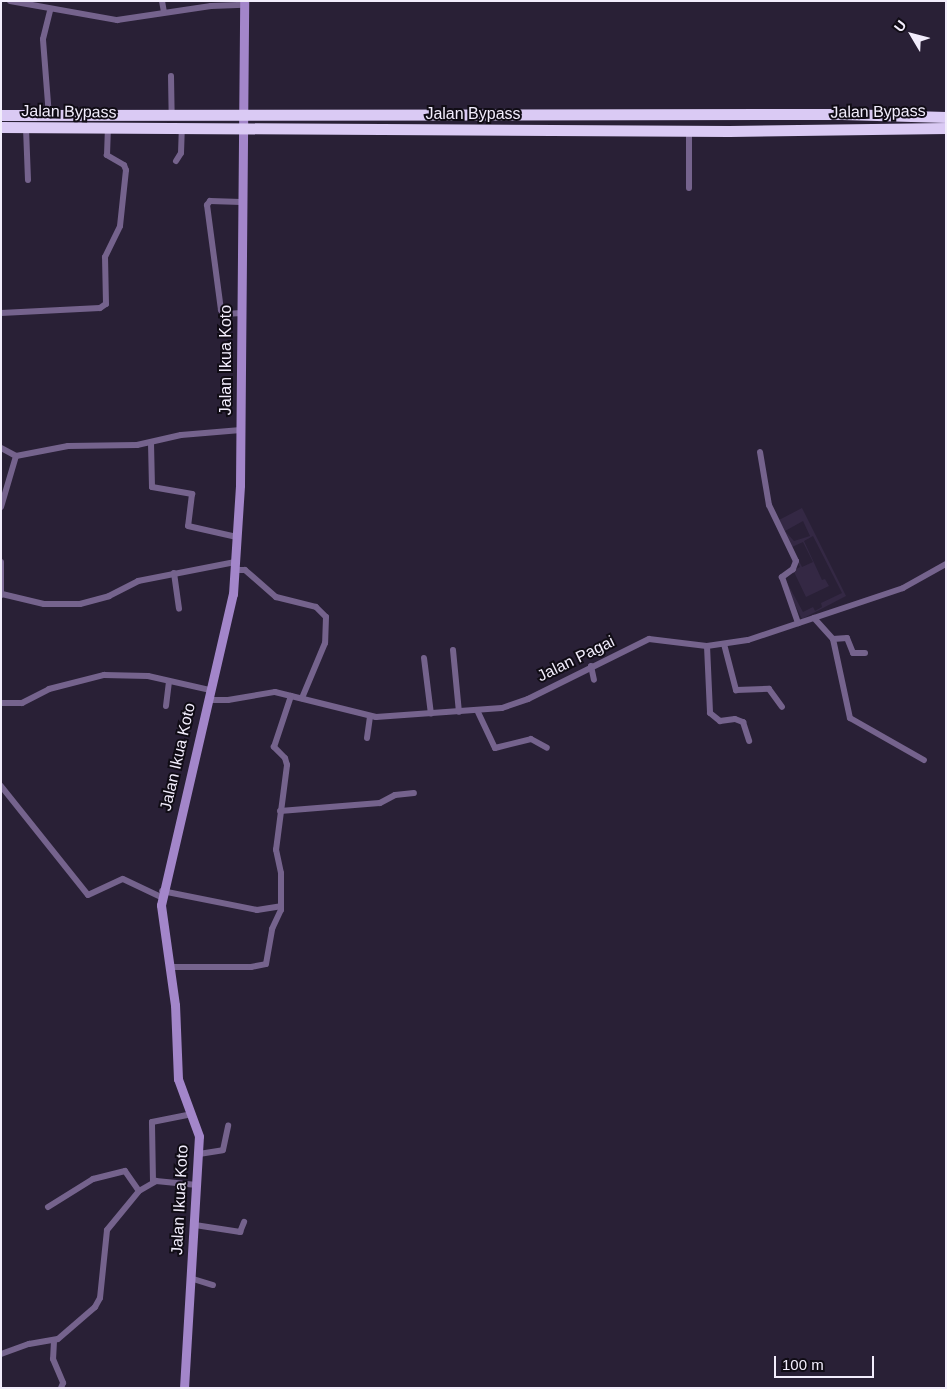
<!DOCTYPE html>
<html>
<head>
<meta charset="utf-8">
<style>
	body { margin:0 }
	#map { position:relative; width:947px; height:1389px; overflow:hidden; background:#292036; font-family:Helvetica,sans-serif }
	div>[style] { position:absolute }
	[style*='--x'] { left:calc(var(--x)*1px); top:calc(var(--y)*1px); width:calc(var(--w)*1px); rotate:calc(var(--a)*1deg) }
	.built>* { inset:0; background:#342844 }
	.street>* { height:6px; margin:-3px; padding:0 3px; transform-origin:3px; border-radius:3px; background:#75638d }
	.secondary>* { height:9px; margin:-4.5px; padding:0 4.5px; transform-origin:4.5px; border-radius:4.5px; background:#a386ca }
	.highway>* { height:11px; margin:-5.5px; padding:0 5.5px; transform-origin:5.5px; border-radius:5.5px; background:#dacaf4 }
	span { translate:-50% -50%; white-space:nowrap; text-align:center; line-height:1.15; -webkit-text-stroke:4px #100c15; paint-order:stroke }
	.street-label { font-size:16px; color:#f2edfc }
	.frame { position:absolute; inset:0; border:2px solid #f2edfc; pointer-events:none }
	.north { position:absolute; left:887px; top:10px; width:50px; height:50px; -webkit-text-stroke:4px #100c15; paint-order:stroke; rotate:307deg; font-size:14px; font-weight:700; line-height:20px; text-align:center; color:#f2edfc }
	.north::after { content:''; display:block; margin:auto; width:18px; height:22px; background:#f2edfc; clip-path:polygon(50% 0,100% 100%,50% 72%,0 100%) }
	.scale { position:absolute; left:774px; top:1356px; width:100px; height:22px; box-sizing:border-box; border:2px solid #f2edfc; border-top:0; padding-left:6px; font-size:15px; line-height:18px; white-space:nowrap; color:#f2edfc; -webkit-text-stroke:4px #100c15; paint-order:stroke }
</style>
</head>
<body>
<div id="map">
	<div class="built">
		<i style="clip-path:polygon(evenodd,802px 508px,846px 596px,802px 619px,781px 577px,800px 567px,777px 521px,802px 508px,803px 521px,810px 536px,794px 541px,785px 531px,803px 521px,802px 508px,813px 536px,842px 593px,821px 603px,822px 607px,815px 611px,813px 607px,803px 612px,784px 577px,794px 572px,806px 597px,829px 586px,825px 579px,822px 580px,804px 541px,813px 536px,802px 508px,803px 542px,813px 562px,802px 567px,792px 547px,803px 542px)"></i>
	</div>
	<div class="street">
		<i style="--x:10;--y:1;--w:109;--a:10.1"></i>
		<i style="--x:117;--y:20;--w:95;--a:-8.5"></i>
		<i style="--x:211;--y:6;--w:33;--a:-2"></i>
		<i style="--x:162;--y:1;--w:11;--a:80"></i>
		<i style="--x:171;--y:76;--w:39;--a:89"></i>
		<i style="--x:49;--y:116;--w:77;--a:-94.5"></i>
		<i style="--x:43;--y:39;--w:30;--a:-76"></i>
		<i style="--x:26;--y:128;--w:52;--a:87.8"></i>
		<i style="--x:176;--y:161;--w:9;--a:-58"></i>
		<i style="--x:181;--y:153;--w:25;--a:-88"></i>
		<i style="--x:689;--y:188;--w:57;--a:-90"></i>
		<i style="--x:241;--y:202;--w:31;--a:-178"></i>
		<i style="--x:210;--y:201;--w:5;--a:127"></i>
		<i style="--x:207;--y:205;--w:106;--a:82.4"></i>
		<i style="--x:221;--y:310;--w:5;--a:53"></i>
		<i style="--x:224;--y:314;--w:18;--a:-3"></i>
		<i style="--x:1;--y:313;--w:99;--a:-2.9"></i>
		<i style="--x:100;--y:308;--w:7;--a:-34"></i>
		<i style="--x:106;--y:304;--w:47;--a:-91.2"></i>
		<i style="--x:105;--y:257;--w:34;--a:-64"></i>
		<i style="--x:120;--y:226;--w:56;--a:-83.9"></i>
		<i style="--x:126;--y:170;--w:5;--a:-112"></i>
		<i style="--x:124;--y:165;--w:20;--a:-150"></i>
		<i style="--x:107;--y:155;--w:26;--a:-88"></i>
		<i style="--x:151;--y:443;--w:44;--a:88.7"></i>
		<i style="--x:152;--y:487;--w:41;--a:9.9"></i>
		<i style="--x:192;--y:494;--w:32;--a:97"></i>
		<i style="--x:188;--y:526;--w:50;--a:12.7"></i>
		<i style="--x:1;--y:448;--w:17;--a:28"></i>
		<i style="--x:16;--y:456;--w:53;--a:106.4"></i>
		<i style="--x:760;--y:452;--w:54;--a:80.4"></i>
		<i style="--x:769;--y:505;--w:62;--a:64.3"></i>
		<i style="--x:796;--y:561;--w:9;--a:111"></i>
		<i style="--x:793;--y:569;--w:14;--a:144"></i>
		<i style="--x:782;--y:577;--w:49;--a:70.8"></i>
		<i style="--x:16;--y:456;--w:53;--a:-10.9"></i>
		<i style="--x:68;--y:446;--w:69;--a:-0.8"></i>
		<i style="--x:137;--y:445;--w:45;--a:-12.8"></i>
		<i style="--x:181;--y:435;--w:60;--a:-4.8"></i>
		<i style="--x:1;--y:562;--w:33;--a:90"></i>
		<i style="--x:235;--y:570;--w:10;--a:0"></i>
		<i style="--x:245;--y:570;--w:41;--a:41.1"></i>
		<i style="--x:276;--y:597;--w:41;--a:14"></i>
		<i style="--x:316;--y:607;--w:14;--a:45"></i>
		<i style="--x:326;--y:617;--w:26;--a:92"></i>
		<i style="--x:325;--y:643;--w:60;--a:112.7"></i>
		<i style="--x:174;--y:573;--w:36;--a:82"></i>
		<i style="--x:2;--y:594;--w:43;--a:13.4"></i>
		<i style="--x:44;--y:604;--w:36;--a:0"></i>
		<i style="--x:80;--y:604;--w:30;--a:-15"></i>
		<i style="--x:109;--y:596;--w:33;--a:-27"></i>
		<i style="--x:138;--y:581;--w:99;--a:-11.1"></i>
		<i style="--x:814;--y:618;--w:28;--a:48"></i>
		<i style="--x:833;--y:639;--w:14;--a:-4"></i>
		<i style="--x:847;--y:638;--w:16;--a:68"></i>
		<i style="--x:853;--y:653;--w:12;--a:0"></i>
		<i style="--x:833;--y:639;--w:81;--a:77.9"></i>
		<i style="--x:850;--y:718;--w:85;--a:29.6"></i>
		<i style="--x:724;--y:644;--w:48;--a:75.4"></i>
		<i style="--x:736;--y:690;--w:33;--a:-2"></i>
		<i style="--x:769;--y:689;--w:22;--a:54"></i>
		<i style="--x:707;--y:646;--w:67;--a:87.4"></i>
		<i style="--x:710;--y:713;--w:13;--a:39"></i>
		<i style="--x:720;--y:721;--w:15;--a:-8"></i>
		<i style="--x:735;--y:719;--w:9;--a:21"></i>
		<i style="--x:743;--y:722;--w:20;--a:72"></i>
		<i style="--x:453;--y:650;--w:62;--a:84.5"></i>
		<i style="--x:424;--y:658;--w:56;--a:82.9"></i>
		<i style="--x:591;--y:666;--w:14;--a:78"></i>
		<i style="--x:208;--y:700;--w:20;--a:0"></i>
		<i style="--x:228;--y:700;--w:48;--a:-9.7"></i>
		<i style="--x:275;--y:692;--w:104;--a:13.9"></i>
		<i style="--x:376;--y:717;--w:126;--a:-4.1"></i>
		<i style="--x:502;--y:708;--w:28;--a:-19"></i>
		<i style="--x:528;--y:699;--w:135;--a:-26.4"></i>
		<i style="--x:649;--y:639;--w:58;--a:6.9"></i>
		<i style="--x:707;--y:646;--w:41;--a:-8.3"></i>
		<i style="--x:748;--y:640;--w:163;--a:-18.5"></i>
		<i style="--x:903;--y:588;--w:49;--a:-29.2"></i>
		<i style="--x:1;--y:703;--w:21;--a:0"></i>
		<i style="--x:22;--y:703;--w:30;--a:-27"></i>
		<i style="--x:49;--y:689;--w:57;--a:-14.3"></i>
		<i style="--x:104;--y:675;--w:44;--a:1.3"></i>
		<i style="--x:148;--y:676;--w:64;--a:12.7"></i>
		<i style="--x:166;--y:706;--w:23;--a:-83"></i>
		<i style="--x:477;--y:710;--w:42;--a:64.7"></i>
		<i style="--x:495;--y:748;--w:37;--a:-14"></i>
		<i style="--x:531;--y:739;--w:18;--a:29"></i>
		<i style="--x:367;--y:738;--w:21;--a:-82"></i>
		<i style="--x:1;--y:786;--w:139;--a:51.4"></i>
		<i style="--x:88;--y:895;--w:38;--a:-25"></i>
		<i style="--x:123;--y:879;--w:42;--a:25.3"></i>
		<i style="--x:280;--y:811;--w:100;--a:-4.6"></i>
		<i style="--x:380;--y:803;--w:17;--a:-28"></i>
		<i style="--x:395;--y:795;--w:19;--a:-6"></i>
		<i style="--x:162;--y:891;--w:97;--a:11.3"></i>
		<i style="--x:257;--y:910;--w:24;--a:-9"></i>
		<i style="--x:171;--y:967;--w:80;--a:0"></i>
		<i style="--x:251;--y:967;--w:15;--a:-11"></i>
		<i style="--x:266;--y:964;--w:36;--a:-80"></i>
		<i style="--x:272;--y:929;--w:21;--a:-65"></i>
		<i style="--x:281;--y:910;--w:37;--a:-90"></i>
		<i style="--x:281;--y:873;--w:24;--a:-102"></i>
		<i style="--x:276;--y:850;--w:86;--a:-82.6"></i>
		<i style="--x:287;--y:765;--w:7;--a:-106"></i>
		<i style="--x:285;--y:758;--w:16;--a:-135"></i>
		<i style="--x:274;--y:747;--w:54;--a:-71.6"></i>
		<i style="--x:199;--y:1154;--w:24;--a:-9"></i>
		<i style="--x:223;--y:1150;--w:25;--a:-78"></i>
		<i style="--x:153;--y:1182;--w:60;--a:-91"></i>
		<i style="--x:152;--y:1122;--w:41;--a:-11.3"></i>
		<i style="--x:48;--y:1207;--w:53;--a:-31.9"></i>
		<i style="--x:93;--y:1179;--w:33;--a:-14"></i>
		<i style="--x:125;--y:1171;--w:24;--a:55"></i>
		<i style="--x:195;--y:1225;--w:46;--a:8.8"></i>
		<i style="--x:240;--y:1232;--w:11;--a:-68"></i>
		<i style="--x:190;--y:1278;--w:24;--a:17"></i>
		<i style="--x:54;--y:1341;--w:18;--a:93"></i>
		<i style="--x:53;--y:1359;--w:26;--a:67"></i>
		<i style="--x:63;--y:1383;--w:5;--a:112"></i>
		<i style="--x:1;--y:1354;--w:30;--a:-20"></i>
		<i style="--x:29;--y:1344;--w:29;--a:-10"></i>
		<i style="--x:58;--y:1339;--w:49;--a:-40.9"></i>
		<i style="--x:95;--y:1307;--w:10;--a:-61"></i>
		<i style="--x:100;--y:1298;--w:68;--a:-84.1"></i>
		<i style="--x:107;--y:1230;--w:50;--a:-50.6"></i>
		<i style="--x:139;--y:1191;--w:20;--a:-30"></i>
		<i style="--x:156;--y:1181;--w:41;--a:5.6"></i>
	</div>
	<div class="secondary">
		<i style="--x:184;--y:1388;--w:252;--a:-86.6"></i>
		<i style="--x:199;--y:1136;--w:61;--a:-110.2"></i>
		<i style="--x:178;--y:1079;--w:74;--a:-92.3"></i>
		<i style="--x:175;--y:1005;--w:101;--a:-98"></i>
		<i style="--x:161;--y:905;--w:319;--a:-77"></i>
		<i style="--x:233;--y:594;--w:109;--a:-86.3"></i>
		<i style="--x:240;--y:485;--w:484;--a:-89.5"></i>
	</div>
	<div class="highway">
		<i style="--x:1;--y:115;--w:841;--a:-0.07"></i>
		<i style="--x:842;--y:114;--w:104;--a:1.7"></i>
		<i style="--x:1;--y:127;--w:728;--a:0.31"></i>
		<i style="--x:729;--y:131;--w:217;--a:-0.8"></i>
	</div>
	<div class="street-label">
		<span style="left:69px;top:112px;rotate:1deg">Jalan Bypass</span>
		<span style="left:878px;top:112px;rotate:-1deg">Jalan Bypass</span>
		<span style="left:473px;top:114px">Jalan Bypass</span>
		<span style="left:226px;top:360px;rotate:-90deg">Jalan Ikua Koto</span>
		<span style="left:576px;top:659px;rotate:-26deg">Jalan Pagai</span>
		<span style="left:178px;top:757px;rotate:-77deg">Jalan Ikua Koto</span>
		<span style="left:180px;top:1200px;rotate:-87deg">Jalan Ikua Koto</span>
	</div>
	<div class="frame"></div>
	<div class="north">U</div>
	<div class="scale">100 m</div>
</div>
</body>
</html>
